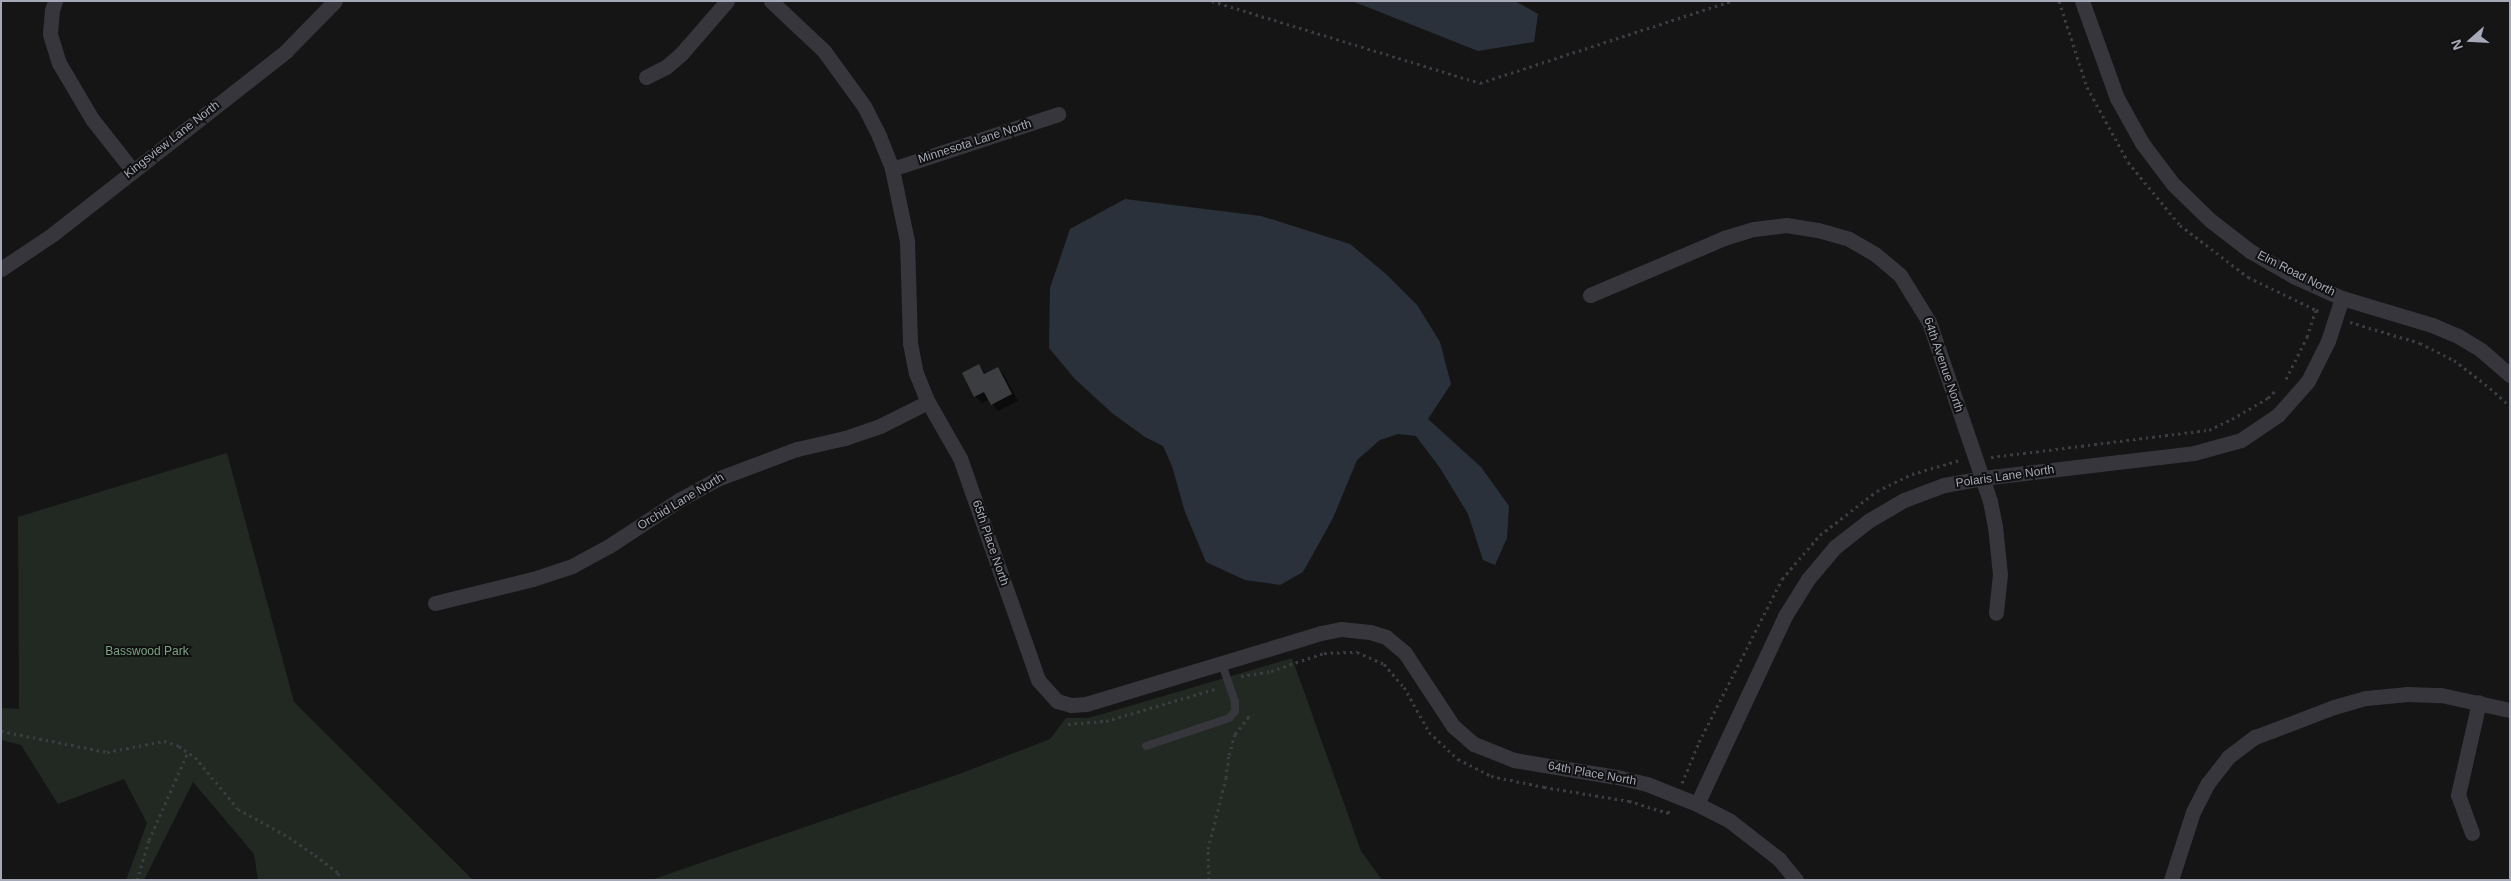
<!DOCTYPE html>
<html>
<head>
<meta charset="utf-8">
<style>
	body { margin:0 }
	#map { position:relative; width:2511px; height:881px; overflow:hidden; background:#151516; font-family:Helvetica,sans-serif }
	div>[style] { position:absolute }
	[style*='--x'] { left:calc(var(--x)*1px); top:calc(var(--y)*1px); width:calc(var(--w)*1px); rotate:calc(var(--a)*1deg) }
	.green>* { inset:0; background:#212922 }
	.water>* { inset:0; background:#2b313b }
	.shadow>* { inset:0; background:#0007 }
	.building>* { inset:0; background:#3c3d41 }
	.path>* { height:3px; margin-top:-1.5px; transform-origin:0; background:repeating-linear-gradient(90deg,#3b3d43 0 2.5px,transparent 0 6.5px) }
	.service>* { height:8px; margin:-4px; padding:0 4px; transform-origin:4px; border-radius:4px; background:#36363c }
	.minor>* { height:15px; margin:-7.5px; padding:0 7.5px; transform-origin:7.5px; border-radius:7.5px; background:#36363c }
	span { translate:-50% -50%; white-space:nowrap; text-align:center; line-height:1.15; -webkit-text-stroke:4px #101011; paint-order:stroke }
	.street-label { font-size:12px; color:#a6a9b7 }
	.park-label { font-size:12px; color:#7da284 }
	.frame { position:absolute; inset:0; border:2px solid #a6a9b7; pointer-events:none }
	.north { position:absolute; left:2446px; top:15px; width:50px; height:50px; -webkit-text-stroke:4px #101011; paint-order:stroke; rotate:251deg; font-size:14px; font-weight:700; line-height:20px; text-align:center; color:#a6a9b7 }
	.north::after { content:''; display:block; margin:auto; width:18px; height:22px; background:#a6a9b7; clip-path:polygon(50% 0,100% 100%,50% 72%,0 100%) }
</style>
</head>
<body>
<div id="map">
	<div class="green">
		<i style="clip-path:polygon(227px 453px,294px 702px,473px 880px,258px 880px,254px 854px,193px 782px,144px 880px,126px 880px,147px 823px,124px 779px,58px 804px,21px 745px,1px 740px,1px 708px,19px 709px,18px 517px)"></i>
		<i style="clip-path:polygon(1292px 658px,1361px 851px,1382px 880px,651px 880px,962px 773px,1050px 739px,1066px 718px,1089px 718px)"></i>
	</div>
	<div class="water">
		<i style="clip-path:polygon(1352px 1px,1515px 1px,1538px 14px,1534px 42px,1478px 51px)"></i>
		<i style="clip-path:polygon(1125px 199px,1261px 216px,1350px 244px,1386px 274px,1417px 305px,1440px 342px,1451px 384px,1428px 419px,1481px 467px,1509px 506px,1507px 538px,1495px 565px,1483px 560px,1468px 514px,1440px 468px,1416px 436px,1398px 434px,1380px 440px,1357px 460px,1333px 518px,1303px 572px,1280px 585px,1245px 580px,1206px 562px,1185px 512px,1172px 466px,1163px 446px,1145px 437px,1112px 413px,1075px 379px,1049px 348px,1050px 288px,1070px 229px)"></i>
	</div>
	<div class="shadow">
		<i style="clip-path:polygon(978px 365px,986px 374px,998px 368px,1004px 375px,1018px 401px,998px 411px,989px 399px,982px 403px,975px 396px)"></i>
	</div>
	<div class="building">
		<i style="clip-path:polygon(979px 364px,984px 374px,998px 367px,1012px 394px,991px 405px,984px 392px,974px 397px,962px 373px)"></i>
	</div>
	<div class="path">
		<i style="--x:1212;--y:1;--w:280;--a:17"></i>
		<i style="--x:1480;--y:83;--w:264;--a:-18.1"></i>
		<i style="--x:2059;--y:1;--w:90;--a:72"></i>
		<i style="--x:2087;--y:87;--w:85;--a:61.3"></i>
		<i style="--x:2128;--y:162;--w:82;--a:50.5"></i>
		<i style="--x:2180;--y:225;--w:86;--a:37.4"></i>
		<i style="--x:2248;--y:277;--w:76;--a:25.9"></i>
		<i style="--x:2350;--y:322;--w:73;--a:16.7"></i>
		<i style="--x:2420;--y:343;--w:38;--a:27"></i>
		<i style="--x:2454;--y:360;--w:46;--a:37.9"></i>
		<i style="--x:2490;--y:388;--w:27;--a:42"></i>
		<i style="--x:2286;--y:379;--w:47;--a:-63.4"></i>
		<i style="--x:2307;--y:337;--w:28;--a:-72"></i>
		<i style="--x:2316;--y:310;--w:5;--a:22"></i>
		<i style="--x:1991;--y:457;--w:220;--a:-7.1"></i>
		<i style="--x:2209;--y:430;--w:25;--a:-26"></i>
		<i style="--x:2232;--y:419;--w:42;--a:-30.3"></i>
		<i style="--x:2268;--y:398;--w:10;--a:-45"></i>
		<i style="--x:1241;--y:676;--w:30;--a:-9"></i>
		<i style="--x:1271;--y:671;--w:56;--a:-18.8"></i>
		<i style="--x:1324;--y:653;--w:33;--a:-2"></i>
		<i style="--x:1357;--y:652;--w:30;--a:24"></i>
		<i style="--x:1384;--y:664;--w:30;--a:49"></i>
		<i style="--x:1404;--y:687;--w:51;--a:60.9"></i>
		<i style="--x:1429;--y:732;--w:40;--a:43"></i>
		<i style="--x:1458;--y:759;--w:37;--a:27"></i>
		<i style="--x:1491;--y:776;--w:54;--a:11.7"></i>
		<i style="--x:1544;--y:787;--w:86;--a:9.4"></i>
		<i style="--x:1629;--y:801;--w:41;--a:17.1"></i>
		<i style="--x:1668;--y:813;--w:4;--a:-63"></i>
		<i style="--x:1068;--y:724;--w:38;--a:-5"></i>
		<i style="--x:1106;--y:721;--w:117;--a:-16.4"></i>
		<i style="--x:1;--y:731;--w:108;--a:11.2"></i>
		<i style="--x:107;--y:752;--w:58;--a:-10.9"></i>
		<i style="--x:164;--y:741;--w:16;--a:18"></i>
		<i style="--x:179;--y:746;--w:19;--a:35"></i>
		<i style="--x:195;--y:757;--w:67;--a:50.4"></i>
		<i style="--x:238;--y:809;--w:58;--a:28.8"></i>
		<i style="--x:289;--y:837;--w:32;--a:35"></i>
		<i style="--x:315;--y:855;--w:29;--a:38"></i>
		<i style="--x:338;--y:873;--w:8;--a:67"></i>
		<i style="--x:1682;--y:783;--w:44;--a:-67.5"></i>
		<i style="--x:1699;--y:742;--w:183;--a:-63"></i>
		<i style="--x:1782;--y:579;--w:58;--a:-49.2"></i>
		<i style="--x:1820;--y:535;--w:72;--a:-37.7"></i>
		<i style="--x:1877;--y:491;--w:39;--a:-26"></i>
		<i style="--x:1912;--y:474;--w:50;--a:-16.3"></i>
		<i style="--x:137;--y:880;--w:42;--a:-73.3"></i>
		<i style="--x:149;--y:840;--w:96;--a:-66.1"></i>
		<i style="--x:1209;--y:880;--w:31;--a:-92"></i>
		<i style="--x:1208;--y:849;--w:73;--a:-75.8"></i>
		<i style="--x:1226;--y:778;--w:23;--a:-83"></i>
		<i style="--x:1229;--y:755;--w:22;--a:-74"></i>
		<i style="--x:1235;--y:734;--w:21;--a:-51"></i>
		<i style="--x:1248;--y:718;--w:5;--a:-79"></i>
	</div>
	<div class="service">
		<i style="--x:1146;--y:746;--w:88;--a:-18.6"></i>
		<i style="--x:1229;--y:718;--w:9;--a:-49"></i>
		<i style="--x:1235;--y:711;--w:9;--a:-90"></i>
		<i style="--x:1235;--y:702;--w:40;--a:-108.9"></i>
	</div>
	<div class="minor">
		<i style="--x:55;--y:1;--w:9;--a:108"></i>
		<i style="--x:52;--y:10;--w:24;--a:95"></i>
		<i style="--x:50;--y:34;--w:30;--a:73"></i>
		<i style="--x:59;--y:63;--w:65;--a:59.5"></i>
		<i style="--x:92;--y:119;--w:66;--a:51.7"></i>
		<i style="--x:771;--y:1;--w:73;--a:43.3"></i>
		<i style="--x:824;--y:51;--w:68;--a:54"></i>
		<i style="--x:864;--y:106;--w:34;--a:63"></i>
		<i style="--x:879;--y:136;--w:35;--a:68"></i>
		<i style="--x:892;--y:169;--w:74;--a:78.2"></i>
		<i style="--x:907;--y:241;--w:102;--a:88.3"></i>
		<i style="--x:910;--y:343;--w:31;--a:79"></i>
		<i style="--x:916;--y:373;--w:31;--a:68"></i>
		<i style="--x:928;--y:402;--w:64;--a:60.3"></i>
		<i style="--x:960;--y:458;--w:235;--a:70.6"></i>
		<i style="--x:1038;--y:680;--w:28;--a:48"></i>
		<i style="--x:1057;--y:701;--w:15;--a:16"></i>
		<i style="--x:1071;--y:705;--w:15;--a:-4"></i>
		<i style="--x:1086;--y:704;--w:245;--a:-16.8"></i>
		<i style="--x:1321;--y:633;--w:20;--a:-11"></i>
		<i style="--x:1341;--y:629;--w:29;--a:6"></i>
		<i style="--x:1370;--y:632;--w:17;--a:17"></i>
		<i style="--x:1386;--y:637;--w:25;--a:40"></i>
		<i style="--x:1405;--y:653;--w:87;--a:56.7"></i>
		<i style="--x:1453;--y:726;--w:28;--a:41"></i>
		<i style="--x:1474;--y:744;--w:43;--a:21.8"></i>
		<i style="--x:1514;--y:760;--w:104;--a:9.4"></i>
		<i style="--x:1617;--y:777;--w:31;--a:13"></i>
		<i style="--x:1647;--y:784;--w:54;--a:21.8"></i>
		<i style="--x:1697;--y:804;--w:37;--a:27"></i>
		<i style="--x:1730;--y:821;--w:62;--a:37.8"></i>
		<i style="--x:1779;--y:859;--w:27;--a:51"></i>
		<i style="--x:2082;--y:1;--w:103;--a:70.2"></i>
		<i style="--x:2117;--y:98;--w:51;--a:60.9"></i>
		<i style="--x:2142;--y:143;--w:51;--a:52.9"></i>
		<i style="--x:2173;--y:184;--w:52;--a:44.2"></i>
		<i style="--x:2210;--y:220;--w:51;--a:37.8"></i>
		<i style="--x:2250;--y:251;--w:52;--a:30"></i>
		<i style="--x:2295;--y:277;--w:51;--a:24.1"></i>
		<i style="--x:2342;--y:298;--w:94;--a:16.7"></i>
		<i style="--x:2432;--y:325;--w:28;--a:23"></i>
		<i style="--x:2458;--y:336;--w:27;--a:31"></i>
		<i style="--x:2481;--y:350;--w:38;--a:41"></i>
		<i style="--x:646;--y:77;--w:22;--a:-27"></i>
		<i style="--x:666;--y:67;--w:20;--a:-41"></i>
		<i style="--x:681;--y:54;--w:70;--a:-49"></i>
		<i style="--x:892;--y:169;--w:175;--a:-18.3"></i>
		<i style="--x:1;--y:269;--w:63;--a:-33.9"></i>
		<i style="--x:53;--y:234;--w:296;--a:-38.1"></i>
		<i style="--x:286;--y:51;--w:70;--a:-45.6"></i>
		<i style="--x:1590;--y:295;--w:146;--a:-23"></i>
		<i style="--x:1724;--y:238;--w:31;--a:-17"></i>
		<i style="--x:1754;--y:229;--w:32;--a:-7"></i>
		<i style="--x:1786;--y:225;--w:32;--a:9"></i>
		<i style="--x:1818;--y:230;--w:32;--a:16"></i>
		<i style="--x:1849;--y:239;--w:30;--a:30"></i>
		<i style="--x:1875;--y:254;--w:33;--a:40"></i>
		<i style="--x:1900;--y:275;--w:55;--a:58.3"></i>
		<i style="--x:1929;--y:322;--w:189;--a:71.2"></i>
		<i style="--x:1990;--y:501;--w:25;--a:79"></i>
		<i style="--x:1995;--y:526;--w:48;--a:84.1"></i>
		<i style="--x:2000;--y:574;--w:39;--a:96"></i>
		<i style="--x:435;--y:603;--w:101;--a:-13.8"></i>
		<i style="--x:533;--y:579;--w:41;--a:-18.4"></i>
		<i style="--x:572;--y:566;--w:42;--a:-28.4"></i>
		<i style="--x:609;--y:546;--w:84;--a:-33.3"></i>
		<i style="--x:679;--y:500;--w:43;--a:-28.9"></i>
		<i style="--x:717;--y:479;--w:85;--a:-20.6"></i>
		<i style="--x:797;--y:449;--w:49;--a:-12.9"></i>
		<i style="--x:845;--y:438;--w:39;--a:-19"></i>
		<i style="--x:882;--y:425;--w:51;--a:-26.6"></i>
		<i style="--x:1697;--y:804;--w:208;--a:-64.9"></i>
		<i style="--x:1785;--y:616;--w:44;--a:-58.1"></i>
		<i style="--x:1808;--y:579;--w:42;--a:-49.8"></i>
		<i style="--x:1835;--y:547;--w:42;--a:-38.2"></i>
		<i style="--x:1868;--y:521;--w:42;--a:-30.3"></i>
		<i style="--x:1904;--y:500;--w:43;--a:-20.6"></i>
		<i style="--x:1944;--y:485;--w:39;--a:-10"></i>
		<i style="--x:1982;--y:478;--w:213;--a:-6.7"></i>
		<i style="--x:2194;--y:453;--w:49;--a:-15.5"></i>
		<i style="--x:2241;--y:440;--w:45;--a:-34"></i>
		<i style="--x:2278;--y:415;--w:45;--a:-48.6"></i>
		<i style="--x:2308;--y:381;--w:45;--a:-63.4"></i>
		<i style="--x:2328;--y:341;--w:45;--a:-72"></i>
		<i style="--x:2472;--y:833;--w:40;--a:-110.2"></i>
		<i style="--x:2458;--y:795;--w:95;--a:-77.3"></i>
		<i style="--x:2171;--y:880;--w:71;--a:-72.1"></i>
		<i style="--x:2193;--y:812;--w:33;--a:-63"></i>
		<i style="--x:2208;--y:783;--w:33;--a:-52"></i>
		<i style="--x:2228;--y:757;--w:34;--a:-37"></i>
		<i style="--x:2255;--y:737;--w:85;--a:-20.8"></i>
		<i style="--x:2334;--y:707;--w:33;--a:-16"></i>
		<i style="--x:2366;--y:698;--w:42;--a:-5.4"></i>
		<i style="--x:2408;--y:694;--w:33;--a:2"></i>
		<i style="--x:2441;--y:695;--w:71;--a:12.3"></i>
	</div>
	<div class="street-label">
		<span style="left:172px;top:140px;rotate:-38deg">Kingsview Lane North</span>
		<span style="left:975px;top:142px;rotate:-18deg">Minnesota Lane North</span>
		<span style="left:2296px;top:274px;rotate:27deg">Elm Road North</span>
		<span style="left:1943px;top:365px;rotate:71deg">64th Avenue North</span>
		<span style="left:2005px;top:477px;rotate:-8deg">Polaris Lane North</span>
		<span style="left:681px;top:502px;rotate:-31deg">Orchid Lane North</span>
		<span style="left:990px;top:543px;rotate:71deg">65th Place North</span>
		<span style="left:1592px;top:774px;rotate:10deg">64th Place North</span>
	</div>
	<div class="park-label">
		<span style="left:147px;top:652px">Basswood Park</span>
	</div>
	<div class="frame"></div>
	<div class="north">N</div>
</div>
</body>
</html>
